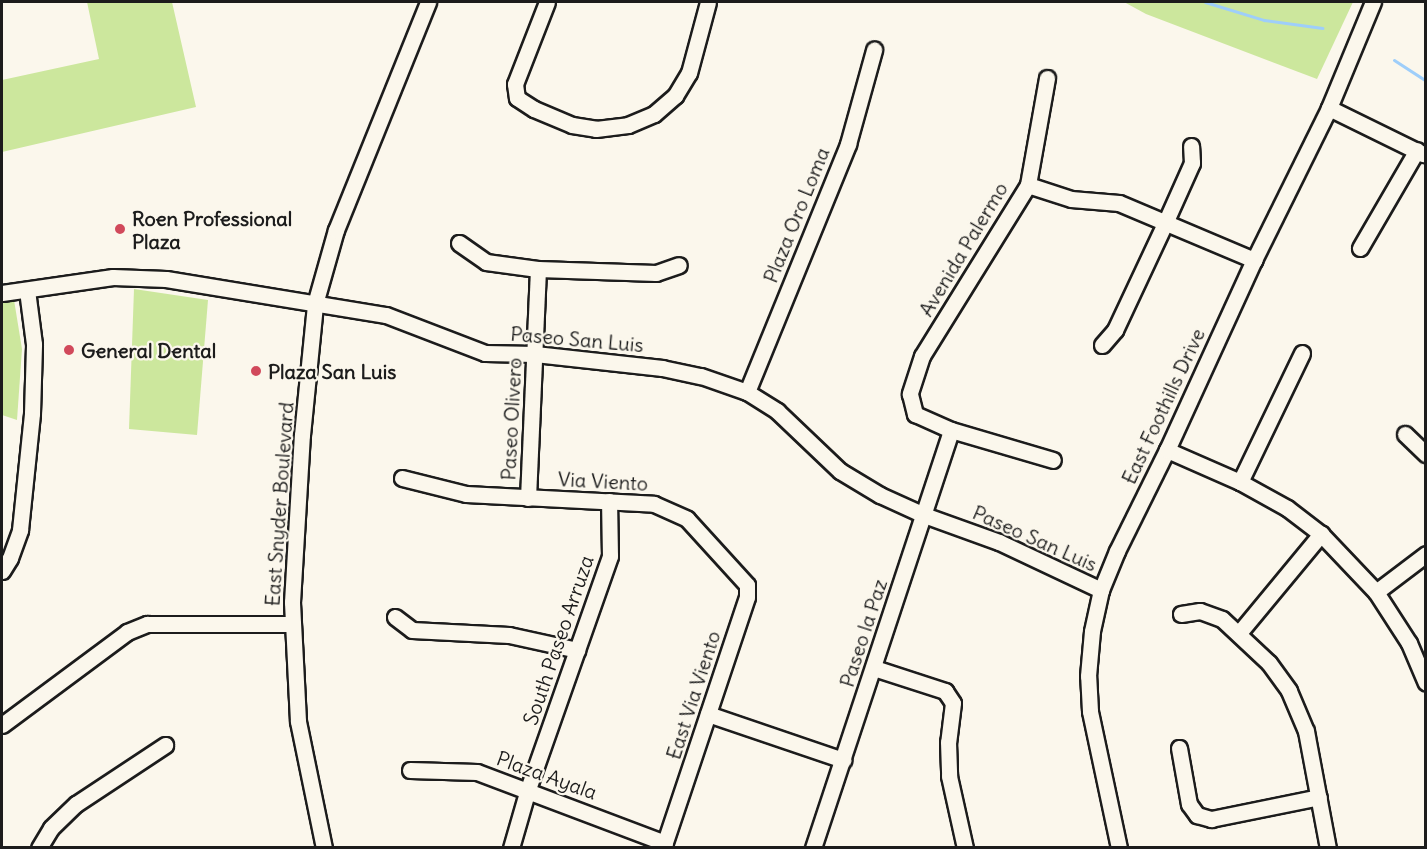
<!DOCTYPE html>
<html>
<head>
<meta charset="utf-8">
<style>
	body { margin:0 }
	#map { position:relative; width:1427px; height:849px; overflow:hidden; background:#fbf7ec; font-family:Delius,sans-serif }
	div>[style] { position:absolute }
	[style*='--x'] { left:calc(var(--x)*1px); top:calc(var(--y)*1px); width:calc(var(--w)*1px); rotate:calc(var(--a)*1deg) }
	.green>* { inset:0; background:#cce79d }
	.stream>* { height:3px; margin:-1.5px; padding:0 1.5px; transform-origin:1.5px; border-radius:1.5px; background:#9ecefa }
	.roads { filter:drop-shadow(2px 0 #1c1c1c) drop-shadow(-2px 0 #1c1c1c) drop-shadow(0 2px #1c1c1c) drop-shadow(0 -2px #1c1c1c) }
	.minor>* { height:15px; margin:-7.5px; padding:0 7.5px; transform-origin:7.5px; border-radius:7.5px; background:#fbf7ec }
	.dots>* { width:16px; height:16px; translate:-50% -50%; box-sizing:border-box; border:3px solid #fbf7ec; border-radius:50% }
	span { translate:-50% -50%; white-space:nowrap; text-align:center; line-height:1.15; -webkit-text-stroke:4.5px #fbf7ec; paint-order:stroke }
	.street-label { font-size:20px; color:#1c1c1c }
	.poi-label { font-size:20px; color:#1c1c1c; font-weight:700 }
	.left { translate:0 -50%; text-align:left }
	.frame { position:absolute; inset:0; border:3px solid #1c1c1c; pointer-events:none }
</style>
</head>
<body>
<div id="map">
	<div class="green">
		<i style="clip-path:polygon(87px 2px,172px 2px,196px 107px,2px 152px,2px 80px,99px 59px)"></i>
		<i style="clip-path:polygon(1124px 2px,1353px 2px,1317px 79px,1146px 14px)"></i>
		<i style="clip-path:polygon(134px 289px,208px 300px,197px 435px,129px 429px)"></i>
		<i style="clip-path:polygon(14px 300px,22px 349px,17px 420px,2px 415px,2px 302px)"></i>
	</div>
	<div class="stream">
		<i style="--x:1205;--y:2;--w:62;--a:17"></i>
		<i style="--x:1264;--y:20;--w:59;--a:7.9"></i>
		<i style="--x:1394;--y:60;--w:38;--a:33"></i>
	</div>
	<div class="roads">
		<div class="minor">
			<i style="--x:547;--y:2;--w:88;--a:111.3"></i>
			<i style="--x:515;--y:84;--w:14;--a:82"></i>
			<i style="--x:517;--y:98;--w:20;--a:33"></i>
			<i style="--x:534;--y:109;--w:41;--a:22.8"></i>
			<i style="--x:572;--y:125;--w:24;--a:9"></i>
			<i style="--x:596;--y:129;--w:32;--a:-7"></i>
			<i style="--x:628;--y:125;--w:28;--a:-23"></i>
			<i style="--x:654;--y:114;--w:28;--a:-41"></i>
			<i style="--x:675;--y:96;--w:27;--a:-59"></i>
			<i style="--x:689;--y:73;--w:73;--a:-75"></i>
			<i style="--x:1047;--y:78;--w:109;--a:100.1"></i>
			<i style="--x:1028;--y:185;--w:201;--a:121.8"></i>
			<i style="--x:922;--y:356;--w:40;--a:108"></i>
			<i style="--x:910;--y:394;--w:21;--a:76"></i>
			<i style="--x:915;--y:414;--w:39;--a:24"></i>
			<i style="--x:951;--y:430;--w:106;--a:16.4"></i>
			<i style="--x:1329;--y:108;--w:105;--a:26.1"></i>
			<i style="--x:1028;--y:185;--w:45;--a:18"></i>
			<i style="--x:1071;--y:199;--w:48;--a:4.8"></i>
			<i style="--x:1119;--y:203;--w:147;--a:22.9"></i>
			<i style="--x:459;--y:243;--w:33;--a:35"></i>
			<i style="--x:486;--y:262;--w:52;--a:7.7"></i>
			<i style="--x:538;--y:269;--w:118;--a:1.9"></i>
			<i style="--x:656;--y:273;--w:24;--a:-19"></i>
			<i style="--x:1360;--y:248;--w:113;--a:-59.8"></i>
			<i style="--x:2;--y:293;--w:112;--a:-8.2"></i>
			<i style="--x:113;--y:277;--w:53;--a:2.2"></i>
			<i style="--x:166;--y:279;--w:223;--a:9.3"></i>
			<i style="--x:386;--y:315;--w:106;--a:21"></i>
			<i style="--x:485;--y:353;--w:50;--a:1.1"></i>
			<i style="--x:535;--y:354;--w:128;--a:6.3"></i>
			<i style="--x:662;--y:368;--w:40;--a:12"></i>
			<i style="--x:701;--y:376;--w:49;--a:19.2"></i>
			<i style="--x:747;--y:392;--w:36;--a:32"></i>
			<i style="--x:777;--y:411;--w:87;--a:43.6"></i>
			<i style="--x:840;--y:471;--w:47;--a:31"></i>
			<i style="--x:880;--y:495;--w:48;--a:24.4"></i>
			<i style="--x:924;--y:515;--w:80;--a:19.8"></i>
			<i style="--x:999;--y:542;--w:113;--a:25.2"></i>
			<i style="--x:1102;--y:345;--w:20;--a:-49"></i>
			<i style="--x:1115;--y:330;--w:120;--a:-64.9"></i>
			<i style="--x:1166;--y:221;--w:64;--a:-65.9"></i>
			<i style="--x:1192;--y:163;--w:17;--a:-93"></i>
			<i style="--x:747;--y:392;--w:268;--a:-67.8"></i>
			<i style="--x:848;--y:144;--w:98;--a:-74.5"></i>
			<i style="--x:1405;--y:434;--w:29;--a:44"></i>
			<i style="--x:1167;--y:450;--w:80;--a:23.7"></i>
			<i style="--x:1240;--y:482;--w:54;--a:29"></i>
			<i style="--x:1287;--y:508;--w:43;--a:37.4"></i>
			<i style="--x:1321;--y:534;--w:80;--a:46.5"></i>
			<i style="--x:1376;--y:592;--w:61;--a:57.1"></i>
			<i style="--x:1409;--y:643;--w:43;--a:67"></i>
			<i style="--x:402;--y:478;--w:66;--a:14"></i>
			<i style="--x:466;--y:494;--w:188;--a:3"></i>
			<i style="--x:654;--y:504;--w:36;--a:24"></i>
			<i style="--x:687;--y:519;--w:89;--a:47.7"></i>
			<i style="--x:747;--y:585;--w:12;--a:90"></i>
			<i style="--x:747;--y:597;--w:265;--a:108.5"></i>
			<i style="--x:1240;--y:482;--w:143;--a:-64.3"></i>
			<i style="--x:528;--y:498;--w:229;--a:-87.5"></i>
			<i style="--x:2;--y:571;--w:15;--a:-58"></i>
			<i style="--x:10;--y:558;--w:30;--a:-70"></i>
			<i style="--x:20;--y:530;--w:118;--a:-84.1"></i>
			<i style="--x:32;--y:413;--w:69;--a:-88.3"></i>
			<i style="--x:34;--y:344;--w:54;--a:-97.4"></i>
			<i style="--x:1376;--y:592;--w:63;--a:-37.2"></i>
			<i style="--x:1181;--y:614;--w:19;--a:-9"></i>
			<i style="--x:1200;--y:611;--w:23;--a:20"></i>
			<i style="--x:1222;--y:619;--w:64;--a:43.1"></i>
			<i style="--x:1269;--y:663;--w:34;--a:54"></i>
			<i style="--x:1289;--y:691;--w:43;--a:67"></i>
			<i style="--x:1306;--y:731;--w:119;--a:79.4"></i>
			<i style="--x:395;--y:617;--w:21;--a:37"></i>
			<i style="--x:412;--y:630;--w:97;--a:3"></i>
			<i style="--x:509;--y:635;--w:70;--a:12.4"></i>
			<i style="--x:1239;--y:633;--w:129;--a:-50.4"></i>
			<i style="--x:874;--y:668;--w:75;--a:17.9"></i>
			<i style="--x:945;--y:691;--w:14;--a:56"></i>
			<i style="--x:953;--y:703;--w:39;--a:97"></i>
			<i style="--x:948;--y:742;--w:34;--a:88"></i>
			<i style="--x:949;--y:776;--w:74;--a:77.5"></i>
			<i style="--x:708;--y:714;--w:143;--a:18.8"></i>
			<i style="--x:2;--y:725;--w:156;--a:-36.6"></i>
			<i style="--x:127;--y:632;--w:22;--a:-22"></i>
			<i style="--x:147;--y:624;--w:146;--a:0"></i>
			<i style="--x:1179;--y:748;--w:57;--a:79.9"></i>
			<i style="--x:1189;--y:804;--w:14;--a:54"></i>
			<i style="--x:1197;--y:815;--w:15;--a:16"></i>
			<i style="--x:1211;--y:819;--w:110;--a:-11.5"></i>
			<i style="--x:410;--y:770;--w:67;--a:1.7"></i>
			<i style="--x:477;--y:772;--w:201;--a:20.7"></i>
			<i style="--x:39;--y:848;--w:23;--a:-59"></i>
			<i style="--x:51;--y:828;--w:35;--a:-44"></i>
			<i style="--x:76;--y:804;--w:107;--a:-33.5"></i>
			<i style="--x:324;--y:848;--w:130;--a:-101.6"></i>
			<i style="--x:298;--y:721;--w:119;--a:-92.9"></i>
			<i style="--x:292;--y:602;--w:167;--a:-86.6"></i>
			<i style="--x:302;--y:435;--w:132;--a:-84.3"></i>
			<i style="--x:315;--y:304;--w:77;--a:-74.2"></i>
			<i style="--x:336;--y:230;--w:246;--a:-68"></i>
			<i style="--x:511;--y:848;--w:61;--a:-73.9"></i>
			<i style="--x:528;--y:789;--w:247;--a:-70.6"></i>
			<i style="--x:610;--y:556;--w:55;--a:-91"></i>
			<i style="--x:813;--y:848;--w:440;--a:-71.7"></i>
			<i style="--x:1119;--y:848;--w:140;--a:-102"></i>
			<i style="--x:1090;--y:711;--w:35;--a:-93"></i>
			<i style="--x:1088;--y:676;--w:45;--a:-84.9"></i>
			<i style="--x:1092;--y:631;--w:42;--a:-77.6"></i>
			<i style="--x:1101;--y:590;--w:42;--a:-67.7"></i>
			<i style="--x:1117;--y:551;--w:113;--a:-63.7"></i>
			<i style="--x:1167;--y:450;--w:209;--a:-65.4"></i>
			<i style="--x:1254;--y:260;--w:169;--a:-63.7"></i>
			<i style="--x:1329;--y:108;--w:115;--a:-67.5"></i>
		</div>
	</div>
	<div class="dots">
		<i style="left:120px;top:229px;background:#d1495b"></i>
		<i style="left:69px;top:350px;background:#d1495b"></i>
		<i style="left:256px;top:371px;background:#d1495b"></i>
	</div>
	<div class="street-label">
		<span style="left:796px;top:215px;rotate:-68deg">Plaza Oro Loma</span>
		<span style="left:963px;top:249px;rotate:-59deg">Avenida Palermo</span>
		<span style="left:577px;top:339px;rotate:5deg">Paseo San Luis</span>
		<span style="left:1163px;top:406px;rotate:-65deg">East Foothills Drive</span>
		<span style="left:511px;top:419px;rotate:-87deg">Paseo Olivero</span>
		<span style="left:603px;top:481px;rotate:3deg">Via Viento</span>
		<span style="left:279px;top:504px;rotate:-86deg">East Snyder Boulevard</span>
		<span style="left:1035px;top:538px;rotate:24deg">Paseo San Luis</span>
		<span style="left:863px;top:633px;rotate:-72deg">Paseo la Paz</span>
		<span style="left:558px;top:640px;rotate:-71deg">South Paseo Arruza</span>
		<span style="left:693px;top:695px;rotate:-72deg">East Via Viento</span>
		<span style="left:547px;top:775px;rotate:20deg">Plaza Ayala</span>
	</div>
	<div class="poi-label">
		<span class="left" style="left:132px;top:230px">Roen Professional<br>Plaza</span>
		<span class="left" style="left:81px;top:350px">General Dental</span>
		<span class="left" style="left:268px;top:371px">Plaza San Luis</span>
	</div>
	<div class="frame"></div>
</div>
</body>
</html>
